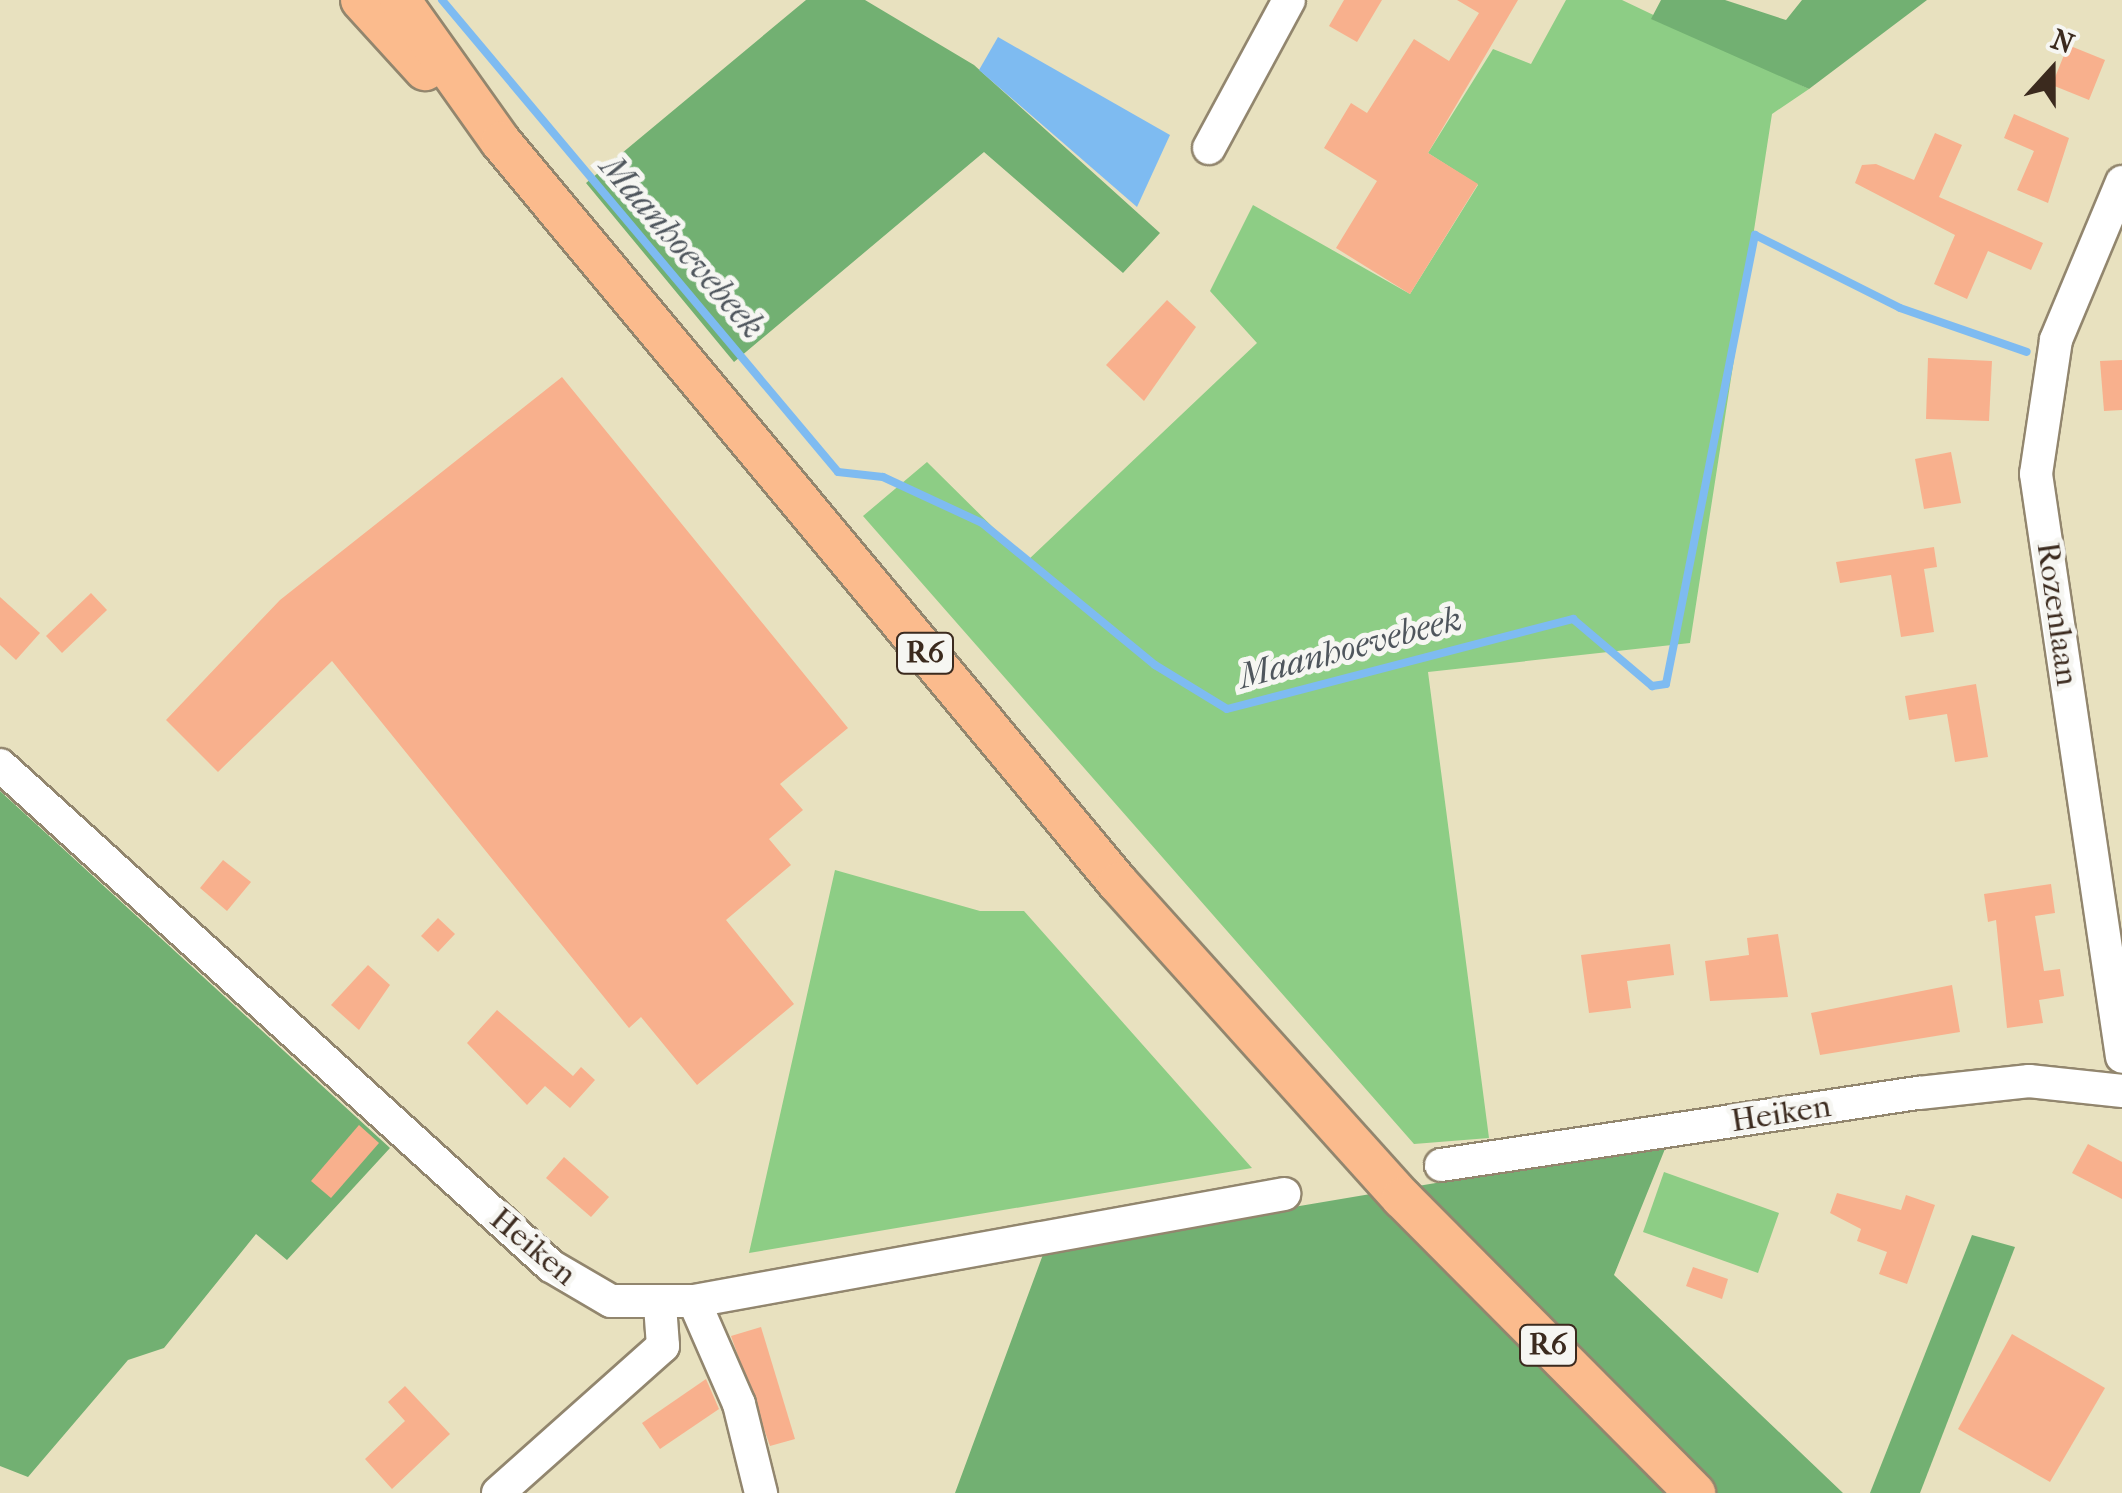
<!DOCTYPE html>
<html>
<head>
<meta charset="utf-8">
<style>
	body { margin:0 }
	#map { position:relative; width:2122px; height:1493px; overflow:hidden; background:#e8e1bf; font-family:"IM FELL French Canon",serif }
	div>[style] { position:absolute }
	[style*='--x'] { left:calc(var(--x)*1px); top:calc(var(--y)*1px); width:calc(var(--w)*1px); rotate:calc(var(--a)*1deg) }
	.green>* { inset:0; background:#8dcd85 }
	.forest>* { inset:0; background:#72b072 }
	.water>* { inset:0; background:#7ebbf1 }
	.stream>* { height:8px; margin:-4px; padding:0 4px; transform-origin:4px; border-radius:4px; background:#7ebbf1 }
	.building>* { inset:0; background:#f8b08d }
	.roads { filter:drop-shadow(2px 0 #92866e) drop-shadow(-2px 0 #92866e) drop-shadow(0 2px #92866e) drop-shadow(0 -2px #92866e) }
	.minor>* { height:32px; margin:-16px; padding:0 16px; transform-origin:16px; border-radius:16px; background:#fff }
	.major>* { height:40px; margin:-20px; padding:0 20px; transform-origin:20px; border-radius:20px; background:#fbbb8d }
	span { translate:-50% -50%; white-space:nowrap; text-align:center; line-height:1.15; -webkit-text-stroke:10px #f6f6f2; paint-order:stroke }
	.shield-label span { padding:2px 8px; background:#f6f6f2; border:2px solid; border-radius:8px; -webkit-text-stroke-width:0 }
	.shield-label { font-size:30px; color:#3b2a1e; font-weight:700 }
	.street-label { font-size:32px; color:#3b2a1e }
	.water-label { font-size:35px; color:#4f565d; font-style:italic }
	.north { position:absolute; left:2002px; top:20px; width:100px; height:100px; -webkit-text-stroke:8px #f6f6f2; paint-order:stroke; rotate:21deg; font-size:28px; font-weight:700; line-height:40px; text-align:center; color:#3b2a1e }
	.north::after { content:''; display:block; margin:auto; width:35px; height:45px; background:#3b2a1e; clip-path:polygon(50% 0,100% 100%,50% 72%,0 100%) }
</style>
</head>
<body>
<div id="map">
	<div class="green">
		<i style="clip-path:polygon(1566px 0,1622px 0,1809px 89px,1772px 114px,1690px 643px,1428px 672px,1489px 1138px,1414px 1144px,863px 516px,927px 462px,1027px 561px,1257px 343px,1210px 291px,1253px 205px,1410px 294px,1478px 185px,1428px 153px,1493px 49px,1531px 64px)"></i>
		<i style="clip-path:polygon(835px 870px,980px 911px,1024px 911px,1252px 1168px,749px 1253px)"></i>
		<i style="clip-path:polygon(1664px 1172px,1779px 1213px,1758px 1273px,1643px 1232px)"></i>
	</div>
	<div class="forest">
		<i style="clip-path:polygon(806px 0,865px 0,974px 65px,1160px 233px,1123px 273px,984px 152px,734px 362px,586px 183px)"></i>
		<i style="clip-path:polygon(1661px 0,1725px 0,1786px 20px,1802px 0,1927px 0,1809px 89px,1651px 19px)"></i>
		<i style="clip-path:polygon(0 791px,390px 1148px,287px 1260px,256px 1234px,164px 1348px,128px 1360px,28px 1477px,0 1466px)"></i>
		<i style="clip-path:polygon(1667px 1144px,1614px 1275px,1843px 1493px,955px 1493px,1045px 1249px)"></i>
		<i style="clip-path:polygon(1972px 1235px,2015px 1247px,1920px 1493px,1870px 1493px)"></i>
	</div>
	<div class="water">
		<i style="clip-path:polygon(998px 37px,1170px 135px,1137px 207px,979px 70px)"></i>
	</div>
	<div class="stream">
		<i style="--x:442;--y:0;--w:616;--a:50"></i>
		<i style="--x:838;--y:472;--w:45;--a:6.3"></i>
		<i style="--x:883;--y:477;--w:109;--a:24.9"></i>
		<i style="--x:982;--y:523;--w:224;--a:39.4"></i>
		<i style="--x:1155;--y:665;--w:84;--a:31.4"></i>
		<i style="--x:1227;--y:709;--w:358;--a:-14.6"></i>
		<i style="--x:1573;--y:619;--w:104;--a:40.3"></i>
		<i style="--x:1652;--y:686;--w:14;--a:-8"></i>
		<i style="--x:1666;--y:684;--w:458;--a:-78.8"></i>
		<i style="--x:1755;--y:235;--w:162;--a:26.7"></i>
		<i style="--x:1900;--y:308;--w:134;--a:19.1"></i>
	</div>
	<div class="building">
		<i style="clip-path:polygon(1344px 0,1382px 0,1357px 42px,1329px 26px)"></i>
		<i style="clip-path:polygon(1457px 0,1518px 0,1428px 153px,1478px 184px,1410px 294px,1336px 248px,1377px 181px,1324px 148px,1351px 103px,1367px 113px,1414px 39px,1449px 61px,1479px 13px)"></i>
		<i style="clip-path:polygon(2068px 45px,2105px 60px,2089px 100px,2052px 85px)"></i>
		<i style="clip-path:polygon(2014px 114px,2069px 138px,2048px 203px,2017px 190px,2034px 151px,2004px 138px)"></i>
		<i style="clip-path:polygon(1935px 133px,1962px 145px,1939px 197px,2043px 243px,2031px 270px,1988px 251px,1967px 299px,1934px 284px,1955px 235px,1855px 183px,1862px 165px,1876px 164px,1914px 180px)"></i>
		<i style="clip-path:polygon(1167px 300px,1196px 327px,1144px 401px,1106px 365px)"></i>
		<i style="clip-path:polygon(1928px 358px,1992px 361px,1989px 421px,1926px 419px)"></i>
		<i style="clip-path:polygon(2122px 360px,2122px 410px,2104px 411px,2100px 361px)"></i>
		<i style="clip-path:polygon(562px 377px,848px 728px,780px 784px,803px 810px,769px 839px,791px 865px,726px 920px,794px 1004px,697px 1085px,641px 1017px,629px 1028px,332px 661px,218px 772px,166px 720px,280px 600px)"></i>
		<i style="clip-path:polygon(1951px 452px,1961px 503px,1924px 509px,1915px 459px)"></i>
		<i style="clip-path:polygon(1934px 547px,1937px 567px,1924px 569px,1934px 632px,1901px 637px,1891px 575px,1840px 583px,1836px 562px)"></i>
		<i style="clip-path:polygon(91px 593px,107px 610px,62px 653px,46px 636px)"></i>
		<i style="clip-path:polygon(0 597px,40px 633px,16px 660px,0 645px)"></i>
		<i style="clip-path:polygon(1976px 684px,1988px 757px,1955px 762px,1947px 714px,1909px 720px,1905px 696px)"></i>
		<i style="clip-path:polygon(223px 860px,251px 882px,227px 911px,200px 888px)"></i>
		<i style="clip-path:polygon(2051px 884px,2055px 913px,2035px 916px,2044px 971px,2060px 969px,2064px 996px,2039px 1000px,2043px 1023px,2007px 1028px,1996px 920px,1988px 922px,1984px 894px)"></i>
		<i style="clip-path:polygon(438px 918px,455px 934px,438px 952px,421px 936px)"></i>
		<i style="clip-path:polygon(1778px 934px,1788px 997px,1710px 1001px,1705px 961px,1749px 955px,1747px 938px)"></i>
		<i style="clip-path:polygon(1670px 944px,1674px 975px,1627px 981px,1631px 1008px,1589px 1013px,1581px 955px)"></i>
		<i style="clip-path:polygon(368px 965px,390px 985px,359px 1030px,331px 1005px)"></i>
		<i style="clip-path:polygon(1952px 985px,1960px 1032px,1820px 1055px,1811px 1013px)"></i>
		<i style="clip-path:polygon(497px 1010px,573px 1076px,581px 1067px,595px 1080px,570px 1108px,545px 1086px,527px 1105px,467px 1043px)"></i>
		<i style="clip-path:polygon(359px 1125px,379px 1143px,331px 1198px,311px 1181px)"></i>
		<i style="clip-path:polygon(2088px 1144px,2122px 1162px,2122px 1199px,2072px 1173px)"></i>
		<i style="clip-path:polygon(564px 1157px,609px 1197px,591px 1217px,546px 1178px)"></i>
		<i style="clip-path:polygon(1837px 1193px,1901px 1210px,1906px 1195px,1935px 1205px,1907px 1284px,1879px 1274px,1887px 1252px,1857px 1241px,1861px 1229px,1830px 1213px)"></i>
		<i style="clip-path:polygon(1693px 1267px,1728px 1279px,1722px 1299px,1686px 1286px)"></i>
		<i style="clip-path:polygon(761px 1327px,795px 1439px,770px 1446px,731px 1336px)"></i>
		<i style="clip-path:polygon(2012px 1334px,2105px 1388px,2050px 1482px,1958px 1429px)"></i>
		<i style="clip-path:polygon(706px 1379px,719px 1409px,660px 1449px,642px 1423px)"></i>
		<i style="clip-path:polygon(405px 1386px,450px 1434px,392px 1489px,365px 1459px,405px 1421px,388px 1402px)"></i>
	</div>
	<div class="roads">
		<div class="minor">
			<i style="--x:1209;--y:148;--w:168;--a:-61.6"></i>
			<i style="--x:2122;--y:182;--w:171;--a:112.7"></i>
			<i style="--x:2056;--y:340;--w:135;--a:98.5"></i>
			<i style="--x:2036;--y:474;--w:589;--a:81.61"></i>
			<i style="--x:0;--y:765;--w:745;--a:42.28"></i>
			<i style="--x:551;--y:1266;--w:69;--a:30.3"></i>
			<i style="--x:611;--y:1301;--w:83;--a:0"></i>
			<i style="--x:694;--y:1301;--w:600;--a:-10.28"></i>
			<i style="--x:1441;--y:1165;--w:483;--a:-8.6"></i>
			<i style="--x:1919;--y:1093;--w:111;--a:-6.2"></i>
			<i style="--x:2029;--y:1081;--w:94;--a:6.1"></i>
			<i style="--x:694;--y:1301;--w:112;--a:66.4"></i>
			<i style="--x:739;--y:1404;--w:92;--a:76.1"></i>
			<i style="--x:498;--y:1493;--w:221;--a:-41.7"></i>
			<i style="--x:663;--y:1346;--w:41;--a:-94.2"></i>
		</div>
		<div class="major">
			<i style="--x:361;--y:0;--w:95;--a:47.6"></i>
			<i style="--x:400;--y:0;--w:174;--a:54.6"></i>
			<i style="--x:501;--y:142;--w:964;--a:50.22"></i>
			<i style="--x:1118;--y:883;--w:424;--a:48"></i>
			<i style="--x:1402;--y:1198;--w:416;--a:45.2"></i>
		</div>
	</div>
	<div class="shield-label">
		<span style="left:925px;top:653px">R6</span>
		<span style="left:1548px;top:1345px">R6</span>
	</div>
	<div class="street-label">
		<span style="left:2057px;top:614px;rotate:82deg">Rozenlaan</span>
		<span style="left:1781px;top:1114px;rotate:-9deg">Heiken</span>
		<span style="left:533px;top:1247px;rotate:40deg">Heiken</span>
	</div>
	<div class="water-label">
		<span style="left:682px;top:247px;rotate:49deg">Maanhoevebeek</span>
		<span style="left:1350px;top:648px;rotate:-15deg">Maanhoevebeek</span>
	</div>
	<div class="north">N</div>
</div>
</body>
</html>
